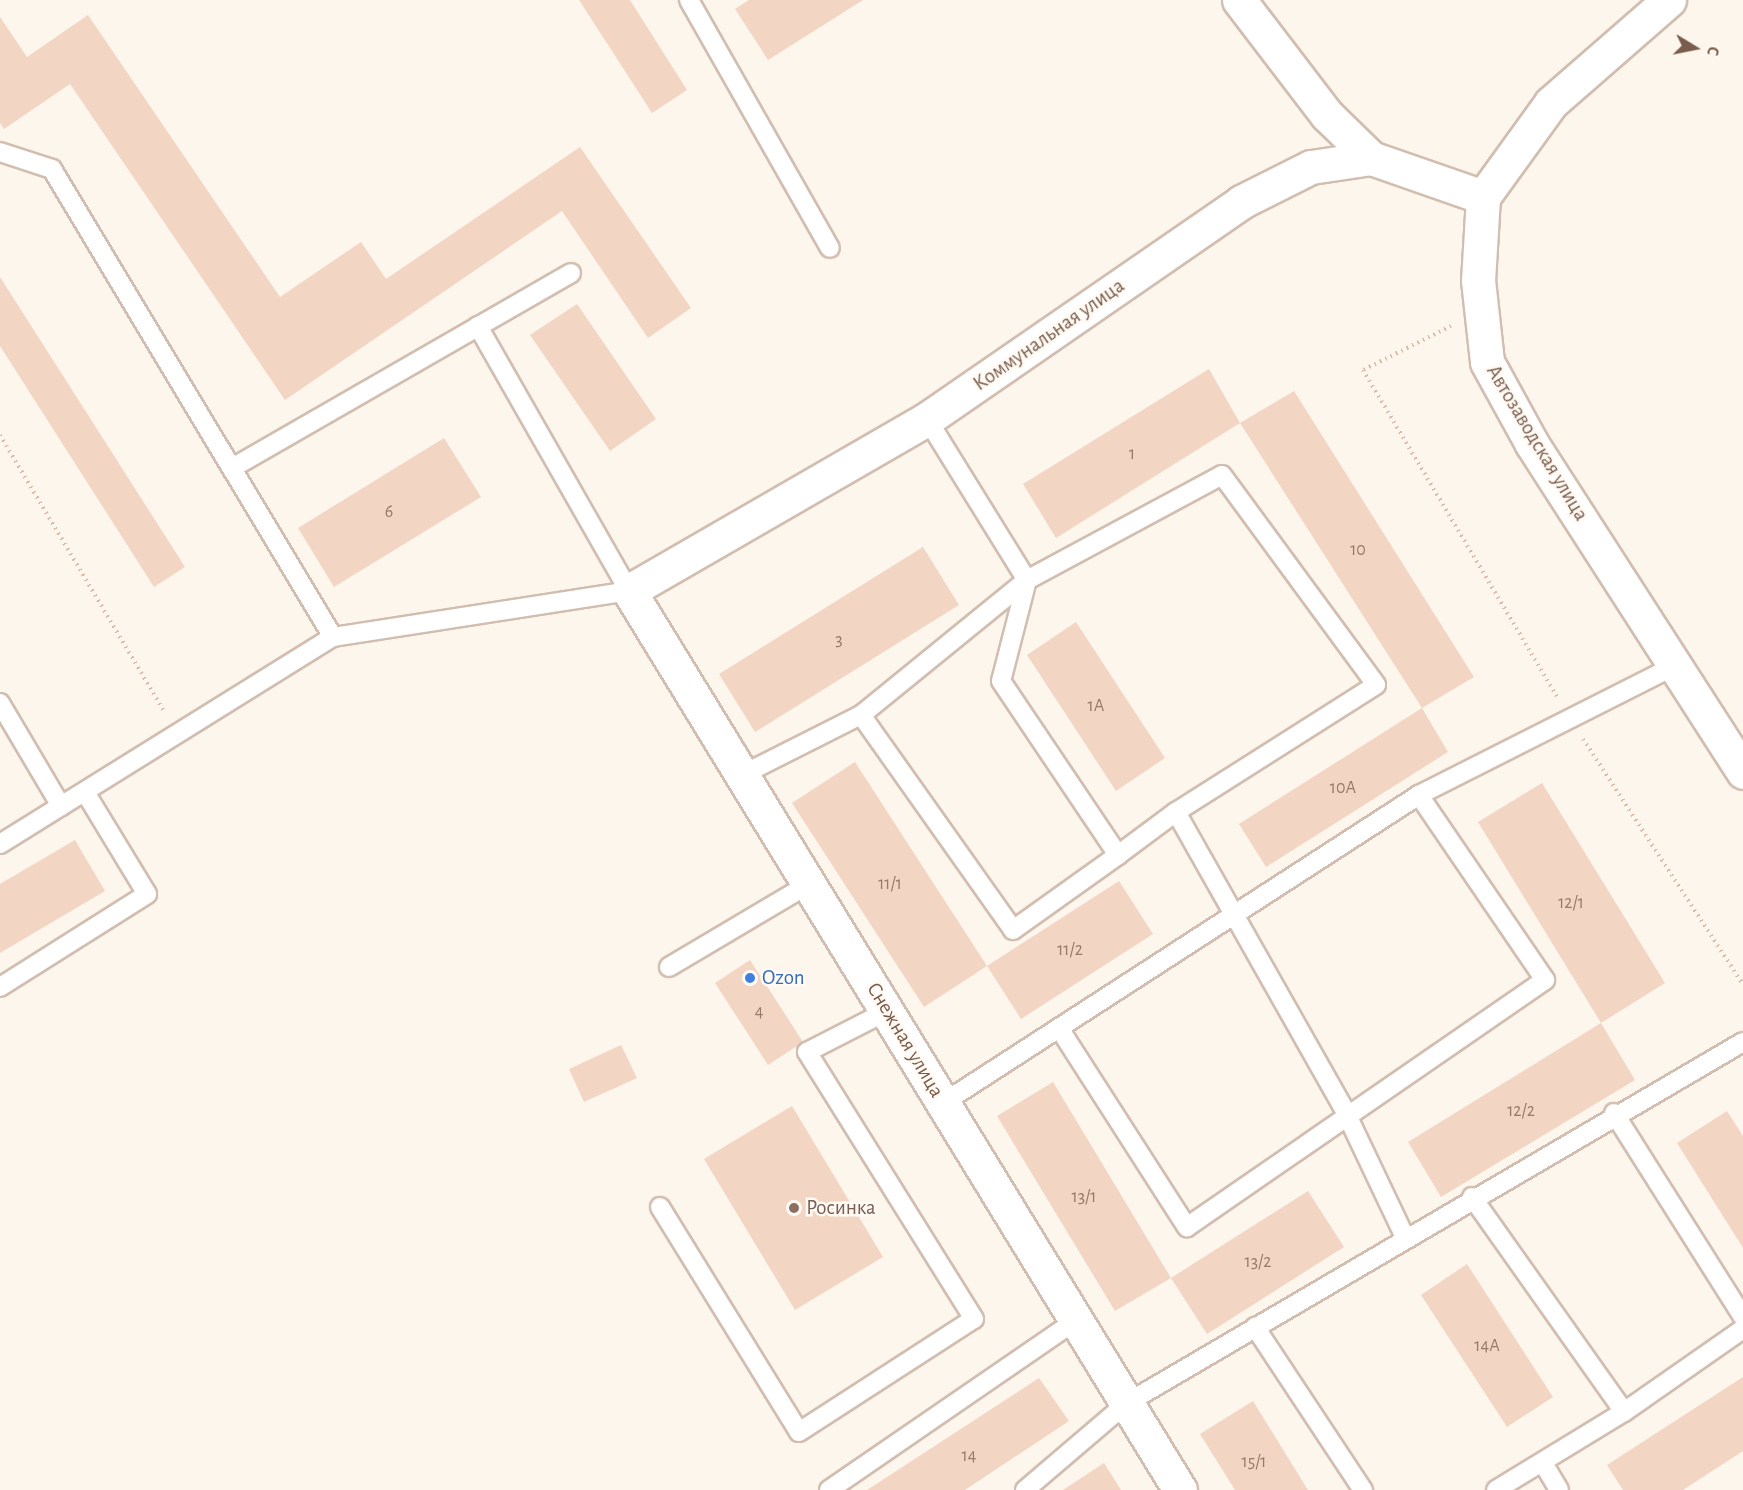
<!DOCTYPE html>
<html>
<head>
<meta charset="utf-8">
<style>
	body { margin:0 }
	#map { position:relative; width:1743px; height:1490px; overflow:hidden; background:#fdf6ec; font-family:"Alegreya Sans",sans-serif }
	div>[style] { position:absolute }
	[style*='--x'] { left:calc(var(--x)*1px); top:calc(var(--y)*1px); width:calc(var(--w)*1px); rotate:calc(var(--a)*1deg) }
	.building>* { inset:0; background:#f3d5c3 }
	.path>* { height:4px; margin-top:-2px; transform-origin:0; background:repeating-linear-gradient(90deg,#d9b8a5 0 1.5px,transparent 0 6px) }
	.roads { filter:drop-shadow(2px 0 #d1beb0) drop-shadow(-2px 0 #d1beb0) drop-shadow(0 2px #d1beb0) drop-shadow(0 -2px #d1beb0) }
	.service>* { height:18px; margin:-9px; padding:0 9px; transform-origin:9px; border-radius:9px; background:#fff }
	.minor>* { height:33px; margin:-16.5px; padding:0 16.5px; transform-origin:16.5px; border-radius:16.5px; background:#fff }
	.secondary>* { height:33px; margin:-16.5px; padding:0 16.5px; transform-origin:16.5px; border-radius:16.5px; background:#fff }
	.dots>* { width:16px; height:16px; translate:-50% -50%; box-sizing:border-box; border:3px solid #fffaf3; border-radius:50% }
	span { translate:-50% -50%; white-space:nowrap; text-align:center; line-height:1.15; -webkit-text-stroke:5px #fffaf3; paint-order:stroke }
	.number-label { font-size:18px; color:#987a6a }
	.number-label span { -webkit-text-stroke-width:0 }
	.street-label { font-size:21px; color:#7a5c4d }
	.shop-label { font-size:21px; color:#366cbe }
	.left { translate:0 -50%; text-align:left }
	.education-label { font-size:21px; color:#785e54 }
	.north { position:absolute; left:1665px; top:18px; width:60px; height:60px; -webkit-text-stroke:4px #fffaf3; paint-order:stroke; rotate:100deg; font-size:16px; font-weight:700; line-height:24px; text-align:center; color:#7a5c4d }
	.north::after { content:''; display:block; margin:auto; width:21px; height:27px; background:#7a5c4d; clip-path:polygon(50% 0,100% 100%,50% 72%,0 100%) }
</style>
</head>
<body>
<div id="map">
	<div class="building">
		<i style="clip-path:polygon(579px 0,630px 0,687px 90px,652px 113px)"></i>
		<i style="clip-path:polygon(749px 0,863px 0,768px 60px,735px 9px)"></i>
		<i style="clip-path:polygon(88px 15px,280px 297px,361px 242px,386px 279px,580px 147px,691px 308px,648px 338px,562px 211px,285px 400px,70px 84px,4px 129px,0 123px,0 17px,27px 57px)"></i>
		<i style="clip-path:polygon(0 277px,185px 567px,154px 587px,0 346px)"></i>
		<i style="clip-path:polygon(577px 304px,656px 419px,610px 451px,530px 335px)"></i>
		<i style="clip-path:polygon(1209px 369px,1240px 423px,1056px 538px,1023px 484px)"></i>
		<i style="clip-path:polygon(1294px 391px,1474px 677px,1422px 708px,1240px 423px)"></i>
		<i style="clip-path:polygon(444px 438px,481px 497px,334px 587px,298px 528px)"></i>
		<i style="clip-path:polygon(923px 547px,959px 605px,755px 732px,719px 674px)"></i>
		<i style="clip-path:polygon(1076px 622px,1165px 758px,1116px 791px,1027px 655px)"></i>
		<i style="clip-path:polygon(1422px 708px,1448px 752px,1266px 867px,1239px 824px)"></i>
		<i style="clip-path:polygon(855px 762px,987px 966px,924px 1007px,792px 803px)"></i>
		<i style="clip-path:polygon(1542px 783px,1665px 983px,1601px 1023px,1478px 822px)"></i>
		<i style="clip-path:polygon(75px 840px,105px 891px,0 953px,0 884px)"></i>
		<i style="clip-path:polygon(1119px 881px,1153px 934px,1021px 1019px,987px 966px)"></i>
		<i style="clip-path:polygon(750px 960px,803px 1042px,768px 1065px,715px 983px)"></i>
		<i style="clip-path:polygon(1601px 1023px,1635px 1080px,1441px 1197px,1408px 1142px)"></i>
		<i style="clip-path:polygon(621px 1045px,637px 1078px,584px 1102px,569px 1069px)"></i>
		<i style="clip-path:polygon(1053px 1082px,1171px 1278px,1115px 1311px,997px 1116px)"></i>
		<i style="clip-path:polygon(792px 1106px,883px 1257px,795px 1310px,704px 1159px)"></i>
		<i style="clip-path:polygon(1727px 1111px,1743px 1136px,1743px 1248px,1677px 1143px)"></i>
		<i style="clip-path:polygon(1308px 1191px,1344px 1247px,1207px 1334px,1171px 1278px)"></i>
		<i style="clip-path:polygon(1467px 1264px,1553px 1397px,1507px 1427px,1421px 1295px)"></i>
		<i style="clip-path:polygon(1743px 1377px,1743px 1451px,1683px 1490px,1623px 1490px,1607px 1465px)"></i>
		<i style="clip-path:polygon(1039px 1378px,1069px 1421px,965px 1490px,867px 1490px)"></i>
		<i style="clip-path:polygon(1253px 1401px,1308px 1490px,1235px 1490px,1200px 1434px)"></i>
		<i style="clip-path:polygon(1104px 1463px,1121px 1490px,1063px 1490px)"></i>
	</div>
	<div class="path">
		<i style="--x:1451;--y:326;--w:98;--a:153.4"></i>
		<i style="--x:1363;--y:370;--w:380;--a:59.3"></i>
		<i style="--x:0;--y:435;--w:323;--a:59.3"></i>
		<i style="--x:1583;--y:739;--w:293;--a:56.9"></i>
	</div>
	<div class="roads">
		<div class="service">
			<i style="--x:689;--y:0;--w:285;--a:60.4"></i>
			<i style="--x:0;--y:152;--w:55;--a:18.1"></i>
			<i style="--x:52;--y:169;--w:546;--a:59.02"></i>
			<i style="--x:333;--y:637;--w:300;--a:-8.8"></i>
			<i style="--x:629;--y:591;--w:305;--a:-119.7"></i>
			<i style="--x:927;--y:419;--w:190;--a:58.2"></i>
			<i style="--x:1027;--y:580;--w:104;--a:104.4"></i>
			<i style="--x:1001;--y:681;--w:210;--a:56.1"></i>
			<i style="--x:1118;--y:855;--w:72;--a:-36.6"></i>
			<i style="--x:1176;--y:812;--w:346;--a:60.5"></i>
			<i style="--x:1346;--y:1113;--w:137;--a:64.6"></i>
			<i style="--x:232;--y:468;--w:391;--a:-29.9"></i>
			<i style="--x:0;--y:703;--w:120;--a:59.4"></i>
			<i style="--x:861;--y:715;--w:263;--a:54.7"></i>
			<i style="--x:1013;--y:930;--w:129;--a:-35.5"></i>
			<i style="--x:742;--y:775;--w:133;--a:-26.8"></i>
			<i style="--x:861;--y:715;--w:214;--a:-39.1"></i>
			<i style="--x:1027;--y:580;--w:221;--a:-28.3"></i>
			<i style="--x:1222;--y:475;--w:260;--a:53.7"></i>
			<i style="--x:1376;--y:685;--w:237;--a:147.6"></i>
			<i style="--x:0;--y:844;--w:392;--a:-31.9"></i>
			<i style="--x:669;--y:967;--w:163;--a:-30.7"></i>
			<i style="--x:0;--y:987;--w:174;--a:-32.3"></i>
			<i style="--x:147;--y:894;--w:119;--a:-121.3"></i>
			<i style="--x:1059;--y:1028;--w:237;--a:57.3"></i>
			<i style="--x:1187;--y:1227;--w:435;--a:-34.6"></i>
			<i style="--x:1545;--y:980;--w:224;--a:-124.3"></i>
			<i style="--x:943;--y:1103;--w:567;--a:-32.91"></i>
			<i style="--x:1419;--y:795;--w:288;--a:-26.8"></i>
			<i style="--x:1614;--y:1113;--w:241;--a:57.7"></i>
			<i style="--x:1472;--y:1197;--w:263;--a:54.7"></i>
			<i style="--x:1624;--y:1412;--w:145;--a:-34.9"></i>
			<i style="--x:660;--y:1207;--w:264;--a:58.3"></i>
			<i style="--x:799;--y:1432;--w:208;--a:-32.9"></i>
			<i style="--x:974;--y:1319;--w:315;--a:-122"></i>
			<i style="--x:807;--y:1052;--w:90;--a:-27.1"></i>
			<i style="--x:1255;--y:1327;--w:196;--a:56.5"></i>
			<i style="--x:1543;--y:1463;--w:31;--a:59"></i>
			<i style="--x:829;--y:1490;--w:300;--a:-34.5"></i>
			<i style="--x:1025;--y:1490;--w:134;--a:-40.5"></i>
			<i style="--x:1127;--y:1403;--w:714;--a:-30.37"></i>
			<i style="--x:1496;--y:1490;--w:150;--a:-31.4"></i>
		</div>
		<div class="minor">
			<i style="--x:1239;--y:0;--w:145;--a:52.6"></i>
			<i style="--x:1327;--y:115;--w:62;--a:44.3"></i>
			<i style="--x:1180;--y:1490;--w:1054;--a:-121.5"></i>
			<i style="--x:629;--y:591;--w:344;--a:-30"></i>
			<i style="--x:927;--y:419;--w:382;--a:-34.6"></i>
			<i style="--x:1241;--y:202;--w:78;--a:-26.6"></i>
			<i style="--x:1311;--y:167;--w:61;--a:-8.5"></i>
			<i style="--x:1371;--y:158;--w:119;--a:19.2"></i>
		</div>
		<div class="secondary">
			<i style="--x:1669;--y:0;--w:157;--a:138.9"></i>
			<i style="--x:1551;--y:103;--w:116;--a:125.9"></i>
			<i style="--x:1483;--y:197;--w:83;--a:93.4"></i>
			<i style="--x:1478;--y:280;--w:82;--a:83.7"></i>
			<i style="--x:1487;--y:362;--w:94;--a:61.2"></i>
			<i style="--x:1532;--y:444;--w:390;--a:57.2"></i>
		</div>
	</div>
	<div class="dots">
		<i style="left:750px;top:978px;background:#3f7fe0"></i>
		<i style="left:794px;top:1208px;background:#8d6e63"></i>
	</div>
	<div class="number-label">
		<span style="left:1132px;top:454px">1</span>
		<span style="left:389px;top:512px">6</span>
		<span style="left:1358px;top:550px">10</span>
		<span style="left:839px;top:640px">3</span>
		<span style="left:1096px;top:706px">1А</span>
		<span style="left:1343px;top:788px">10А</span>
		<span style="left:890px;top:884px">11/1</span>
		<span style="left:1571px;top:903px">12/1</span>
		<span style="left:1070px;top:950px">11/2</span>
		<span style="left:759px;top:1012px">4</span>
		<span style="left:1521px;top:1111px">12/2</span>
		<span style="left:1084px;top:1197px">13/1</span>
		<span style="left:1258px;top:1262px">13/2</span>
		<span style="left:1487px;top:1346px">14А</span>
		<span style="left:969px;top:1456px">14</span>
		<span style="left:1254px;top:1462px">15/1</span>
	</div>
	<div class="street-label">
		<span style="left:1049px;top:335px;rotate:-35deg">Коммунальная улица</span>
		<span style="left:1537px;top:443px;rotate:59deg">Автозаводская улица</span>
		<span style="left:905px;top:1040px;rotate:59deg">Снежная улица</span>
	</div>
	<div class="shop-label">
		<span class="left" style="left:762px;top:978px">Ozon</span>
	</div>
	<div class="education-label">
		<span class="left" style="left:806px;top:1208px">Росинка</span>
	</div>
	<div class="north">С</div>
</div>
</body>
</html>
